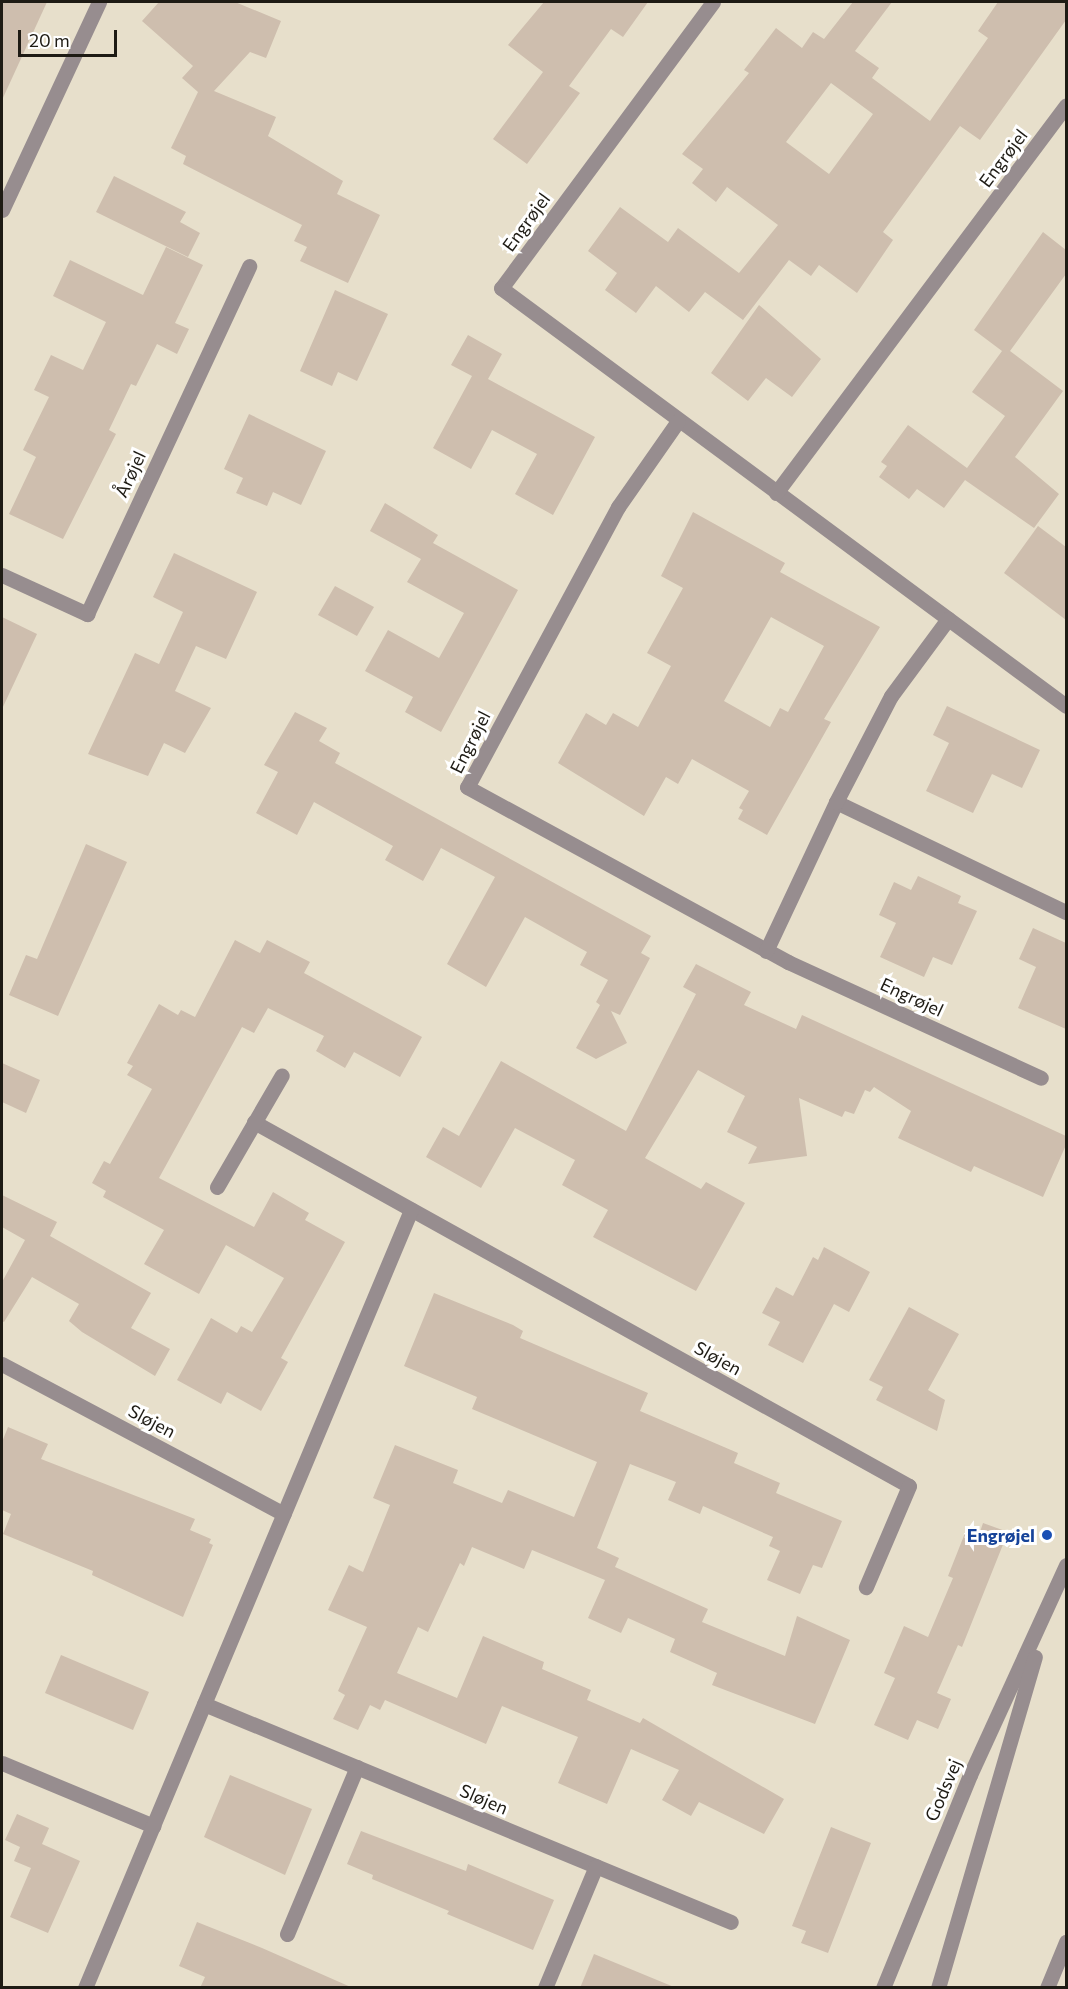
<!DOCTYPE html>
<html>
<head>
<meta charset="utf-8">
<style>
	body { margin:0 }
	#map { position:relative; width:1068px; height:1989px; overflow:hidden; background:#e7dfcb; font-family:Commissioner,sans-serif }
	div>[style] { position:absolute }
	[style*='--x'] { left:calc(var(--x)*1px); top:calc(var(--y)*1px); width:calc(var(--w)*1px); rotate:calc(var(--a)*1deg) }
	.building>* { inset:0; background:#cebeae }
	.minor>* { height:15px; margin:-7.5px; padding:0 7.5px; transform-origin:7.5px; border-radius:7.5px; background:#978d8f }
	.tertiary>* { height:15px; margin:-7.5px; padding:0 7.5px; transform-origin:7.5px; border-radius:7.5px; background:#978d8f }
	.dots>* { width:16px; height:16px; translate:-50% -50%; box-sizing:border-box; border:3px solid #fff; border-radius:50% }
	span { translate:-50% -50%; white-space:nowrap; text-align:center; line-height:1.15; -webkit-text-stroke:6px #fff; paint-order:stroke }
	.street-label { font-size:18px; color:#1e1b14 }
	.transit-label { font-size:18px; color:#164399; font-weight:700 }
	.right { translate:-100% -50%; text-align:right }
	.frame { position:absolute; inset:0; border:3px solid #1e1b14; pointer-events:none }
	.scale { position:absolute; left:18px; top:30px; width:99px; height:27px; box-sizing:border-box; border:3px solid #1e1b14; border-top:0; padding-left:8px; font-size:18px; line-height:21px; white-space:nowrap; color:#1e1b14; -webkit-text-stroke:4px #fff; paint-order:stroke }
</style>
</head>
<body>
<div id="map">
	<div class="building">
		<i style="clip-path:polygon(2px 2px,47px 2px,2px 100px)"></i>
		<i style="clip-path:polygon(159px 2px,235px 2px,281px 21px,266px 58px,250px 52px,214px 91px,276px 117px,268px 136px,343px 181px,337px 194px,380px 215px,348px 283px,300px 261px,307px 247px,294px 241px,302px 225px,183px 164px,186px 156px,171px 148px,198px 92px,182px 78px,193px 66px,142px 21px)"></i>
		<i style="clip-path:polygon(544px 2px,648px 2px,623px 37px,611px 29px,569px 86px,580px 93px,527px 164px,493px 139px,543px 72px,508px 45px)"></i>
		<i style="clip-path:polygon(evenodd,853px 2px,892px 2px,855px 51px,879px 68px,872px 78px,930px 121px,988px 38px,978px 31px,998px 2px,1066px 2px,1066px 20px,980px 140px,960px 126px,883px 232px,893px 240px,857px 293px,819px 265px,811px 276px,789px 260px,743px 320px,705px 292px,689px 312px,656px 286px,636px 313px,605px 290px,617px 273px,588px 251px,620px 207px,668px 242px,678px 228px,739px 273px,778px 225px,727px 187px,716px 202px,692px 183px,703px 169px,682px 154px,749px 73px,744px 70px,776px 28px,802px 48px,813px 32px,824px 39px,853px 2px,831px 83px,873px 114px,829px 174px,786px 142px,831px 83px)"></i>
		<i style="clip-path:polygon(114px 176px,186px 212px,180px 222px,200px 233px,188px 257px,96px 212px)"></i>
		<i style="clip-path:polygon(1043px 232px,1066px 250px,1066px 274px,1010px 351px,1063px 391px,1015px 457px,1059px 494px,1034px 528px,965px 480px,944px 508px,917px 489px,909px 499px,879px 477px,887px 466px,881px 462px,908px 425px,967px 468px,1005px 416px,972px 392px,1002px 351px,974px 330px)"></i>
		<i style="clip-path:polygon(166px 247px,203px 265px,175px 323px,189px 329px,177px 354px,157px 344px,136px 386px,131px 384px,109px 430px,116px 434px,63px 539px,9px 514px,36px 457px,23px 450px,49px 397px,34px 390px,51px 355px,83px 370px,106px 322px,53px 296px,70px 260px,143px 295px)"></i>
		<i style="clip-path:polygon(335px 290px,388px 314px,357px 381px,338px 372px,332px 386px,300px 371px)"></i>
		<i style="clip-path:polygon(759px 305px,821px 359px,792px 397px,766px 378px,748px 401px,711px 373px)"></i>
		<i style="clip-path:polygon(468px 335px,502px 354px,488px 379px,595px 437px,553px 515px,515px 494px,537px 454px,492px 430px,471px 469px,433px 448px,472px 376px,451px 365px)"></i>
		<i style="clip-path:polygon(249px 414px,326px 451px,301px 505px,273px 492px,267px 506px,236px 493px,243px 478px,224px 469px)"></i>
		<i style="clip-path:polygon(385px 503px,438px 535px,433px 543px,518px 590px,441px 732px,405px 712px,413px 697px,365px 671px,388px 630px,439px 658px,464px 613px,407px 582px,421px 559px,370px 531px)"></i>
		<i style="clip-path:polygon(evenodd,693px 512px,785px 563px,780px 572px,880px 627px,824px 719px,831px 722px,767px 835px,738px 819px,743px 810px,739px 808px,749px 791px,692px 759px,678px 784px,666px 777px,644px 816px,558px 763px,586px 713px,606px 725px,613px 713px,638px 727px,671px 666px,647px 653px,683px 588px,661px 576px,693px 512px,771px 617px,824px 646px,788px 712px,780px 708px,770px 727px,724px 701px,771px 617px)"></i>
		<i style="clip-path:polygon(1038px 526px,1066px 547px,1066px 620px,1004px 573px)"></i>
		<i style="clip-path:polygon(174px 553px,257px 592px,226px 659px,196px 646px,175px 691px,211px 708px,185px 753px,164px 743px,148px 776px,88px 754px,135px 653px,159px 664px,183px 612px,153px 597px)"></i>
		<i style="clip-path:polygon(335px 586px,374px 607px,357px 636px,318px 615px)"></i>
		<i style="clip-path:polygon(2px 617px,37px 634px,2px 709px)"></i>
		<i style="clip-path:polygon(947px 706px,1040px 750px,1022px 788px,992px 774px,973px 813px,926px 791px,949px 743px,933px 735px)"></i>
		<i style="clip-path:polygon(295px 712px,327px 728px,319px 741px,340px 753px,335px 763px,651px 936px,641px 953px,650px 958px,620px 1015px,611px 1011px,627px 1043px,596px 1059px,576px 1048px,600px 1005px,596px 1002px,608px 980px,580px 965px,587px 952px,525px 917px,486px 987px,447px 964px,495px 877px,441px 848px,423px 881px,385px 860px,393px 846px,314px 802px,297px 835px,256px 813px,278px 772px,264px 765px)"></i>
		<i style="clip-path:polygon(86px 844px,127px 862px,58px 1016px,9px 995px,26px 955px,37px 959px)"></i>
		<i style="clip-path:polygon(918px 876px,961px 896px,958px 903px,977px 911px,952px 965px,933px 957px,924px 977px,880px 957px,896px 923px,879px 915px,894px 882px,911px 890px)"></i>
		<i style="clip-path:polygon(1033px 928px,1066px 943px,1066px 1029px,1018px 1008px,1036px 967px,1019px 959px)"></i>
		<i style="clip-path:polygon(235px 940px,260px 953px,267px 940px,310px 962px,304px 973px,422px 1037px,400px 1077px,354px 1052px,345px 1068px,316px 1051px,324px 1036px,268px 1008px,254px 1033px,242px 1027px,159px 1178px,254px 1227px,273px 1192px,309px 1213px,305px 1220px,345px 1242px,281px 1358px,288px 1362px,261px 1411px,227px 1392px,221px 1404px,177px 1380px,211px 1318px,237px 1333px,241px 1326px,252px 1332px,284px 1278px,226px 1245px,199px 1294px,144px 1264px,164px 1230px,103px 1197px,106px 1191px,92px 1183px,104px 1161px,110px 1164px,152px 1089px,127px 1075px,133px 1066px,127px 1063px,159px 1004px,178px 1015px,181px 1010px,195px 1017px)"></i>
		<i style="clip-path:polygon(696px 964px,751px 992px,744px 1005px,796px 1029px,802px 1015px,1066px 1136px,1066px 1145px,1043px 1197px,974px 1166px,971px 1172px,898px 1138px,911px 1111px,874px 1087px,870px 1092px,865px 1090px,854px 1114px,845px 1111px,842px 1117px,799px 1098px,807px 1156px,748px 1164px,757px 1147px,727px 1132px,745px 1096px,698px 1070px,645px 1158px,701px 1189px,706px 1182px,745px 1203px,696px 1291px,593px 1237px,608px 1210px,562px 1185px,575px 1160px,515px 1128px,481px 1188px,426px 1157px,443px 1127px,459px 1136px,501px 1061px,626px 1131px,696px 994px,683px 987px)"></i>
		<i style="clip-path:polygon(2px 1063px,40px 1080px,26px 1113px,2px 1102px)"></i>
		<i style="clip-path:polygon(2px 1195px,57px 1222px,50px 1236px,151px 1293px,131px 1328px,170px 1349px,155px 1376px,82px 1332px,69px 1321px,79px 1304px,32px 1277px,4px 1322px,2px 1321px,2px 1282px,25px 1240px,2px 1227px)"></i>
		<i style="clip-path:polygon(824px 1247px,870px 1272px,849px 1312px,834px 1304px,803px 1363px,768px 1345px,780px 1322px,762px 1313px,776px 1287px,793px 1296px,813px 1257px,818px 1260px)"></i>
		<i style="clip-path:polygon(434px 1293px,513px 1325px,523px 1331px,520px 1338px,648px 1393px,640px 1411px,738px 1453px,734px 1463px,780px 1483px,776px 1493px,842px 1521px,822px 1568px,813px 1565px,800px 1594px,767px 1580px,780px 1551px,769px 1546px,773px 1537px,703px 1506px,700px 1514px,668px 1500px,676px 1482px,630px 1464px,597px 1548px,619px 1558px,615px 1567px,708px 1609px,702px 1622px,785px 1656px,797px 1616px,850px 1640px,815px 1724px,712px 1685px,717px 1673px,670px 1652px,675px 1639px,628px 1618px,621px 1633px,588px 1618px,605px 1580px,532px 1550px,524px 1569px,472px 1547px,464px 1566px,460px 1563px,428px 1632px,418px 1627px,397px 1673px,457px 1698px,483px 1636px,544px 1662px,542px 1669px,591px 1690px,587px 1700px,640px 1723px,643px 1718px,784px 1799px,764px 1834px,699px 1802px,691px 1816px,662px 1800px,679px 1770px,631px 1749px,607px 1804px,558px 1783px,578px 1737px,502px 1706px,486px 1744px,385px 1700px,380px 1710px,370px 1705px,358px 1730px,333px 1719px,345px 1695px,338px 1691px,367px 1627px,328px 1610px,349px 1565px,363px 1572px,390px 1505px,373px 1498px,395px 1445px,458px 1470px,453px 1483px,502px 1503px,508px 1490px,574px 1517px,597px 1462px,472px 1409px,477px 1397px,404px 1366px)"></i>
		<i style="clip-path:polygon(909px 1307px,959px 1334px,928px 1390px,945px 1400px,937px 1431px,876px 1400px,883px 1387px,869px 1380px)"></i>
		<i style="clip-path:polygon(8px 1427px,48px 1444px,41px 1459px,195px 1519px,190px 1530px,211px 1539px,209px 1543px,213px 1545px,183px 1617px,92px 1575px,93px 1571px,3px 1534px,11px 1514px,2px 1510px,2px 1442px)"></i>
		<i style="clip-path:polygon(983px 1523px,1008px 1532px,962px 1647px,958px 1645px,937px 1693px,951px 1699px,938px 1729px,917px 1720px,908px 1740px,874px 1725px,895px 1678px,884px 1673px,904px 1626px,928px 1637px,953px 1578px,948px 1576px,965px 1533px,978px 1538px)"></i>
		<i style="clip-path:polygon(61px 1655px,149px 1692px,133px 1730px,45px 1693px)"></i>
		<i style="clip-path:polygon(230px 1775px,312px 1809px,285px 1875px,204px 1837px)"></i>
		<i style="clip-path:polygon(17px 1814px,49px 1828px,42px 1844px,80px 1861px,48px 1933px,10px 1917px,31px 1868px,14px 1861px,20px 1847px,5px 1840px)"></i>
		<i style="clip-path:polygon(831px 1827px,871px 1843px,828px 1953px,801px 1943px,806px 1931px,792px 1926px)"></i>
		<i style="clip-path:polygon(361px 1831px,466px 1871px,468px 1864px,554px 1900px,533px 1950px,447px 1914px,449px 1911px,372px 1879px,373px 1875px,347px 1864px)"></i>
		<i style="clip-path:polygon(197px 1922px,262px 1948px,353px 1988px,200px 1988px,205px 1977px,179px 1966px)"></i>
		<i style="clip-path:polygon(594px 1954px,674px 1987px,673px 1988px,580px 1988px)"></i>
	</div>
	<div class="minor">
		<i style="--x:713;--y:2;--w:356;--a:126.5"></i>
		<i style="--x:501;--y:288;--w:703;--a:36.49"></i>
		<i style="--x:2;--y:210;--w:230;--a:-65"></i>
		<i style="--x:678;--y:421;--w:105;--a:124.9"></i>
		<i style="--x:618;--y:507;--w:318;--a:118.3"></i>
		<i style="--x:467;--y:787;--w:366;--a:28.6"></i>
		<i style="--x:788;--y:962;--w:278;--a:24.6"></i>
		<i style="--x:776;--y:493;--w:484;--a:-53.2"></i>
		<i style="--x:2;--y:575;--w:94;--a:24.6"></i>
		<i style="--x:87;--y:614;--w:384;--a:-65"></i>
		<i style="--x:836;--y:802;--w:255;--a:25.6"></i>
		<i style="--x:766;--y:951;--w:165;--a:-64.8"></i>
		<i style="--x:836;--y:802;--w:119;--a:-62.6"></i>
		<i style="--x:891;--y:696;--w:96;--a:-53.5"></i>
		<i style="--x:254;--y:1122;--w:749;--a:29.06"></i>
		<i style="--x:909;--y:1486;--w:110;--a:113.1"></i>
		<i style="--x:217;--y:1187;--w:129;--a:-59.9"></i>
		<i style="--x:2;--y:1364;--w:319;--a:28"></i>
		<i style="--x:204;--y:1704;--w:570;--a:22.47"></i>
		<i style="--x:2;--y:1763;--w:164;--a:22.6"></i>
		<i style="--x:287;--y:1934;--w:181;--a:-67.3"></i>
		<i style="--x:85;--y:1988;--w:844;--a:-67.27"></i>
		<i style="--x:545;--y:1988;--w:132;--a:-67.3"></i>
		<i style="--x:1047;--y:1988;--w:50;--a:-67.6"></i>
	</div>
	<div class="tertiary">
		<i style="--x:883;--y:1988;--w:230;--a:-67.8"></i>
		<i style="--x:970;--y:1775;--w:231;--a:-65.4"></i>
		<i style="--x:938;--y:1988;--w:345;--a:-73.7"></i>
	</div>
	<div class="dots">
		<i style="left:1047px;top:1535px;background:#1a4fb4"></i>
	</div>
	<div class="street-label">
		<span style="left:1003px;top:158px;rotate:-53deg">Engrøjel</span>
		<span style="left:526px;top:222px;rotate:-54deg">Engrøjel</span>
		<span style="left:130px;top:474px;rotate:-65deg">Årøjel</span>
		<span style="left:470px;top:742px;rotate:-63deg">Engrøjel</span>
		<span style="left:912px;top:997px;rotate:25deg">Engrøjel</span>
		<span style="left:718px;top:1358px;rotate:29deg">Sløjen</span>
		<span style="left:152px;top:1421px;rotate:28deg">Sløjen</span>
		<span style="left:943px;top:1790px;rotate:-67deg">Godsvej</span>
		<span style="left:484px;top:1799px;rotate:23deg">Sløjen</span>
	</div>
	<div class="transit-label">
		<span class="right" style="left:1035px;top:1535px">Engrøjel</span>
	</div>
	<div class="frame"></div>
	<div class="scale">20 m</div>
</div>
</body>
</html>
